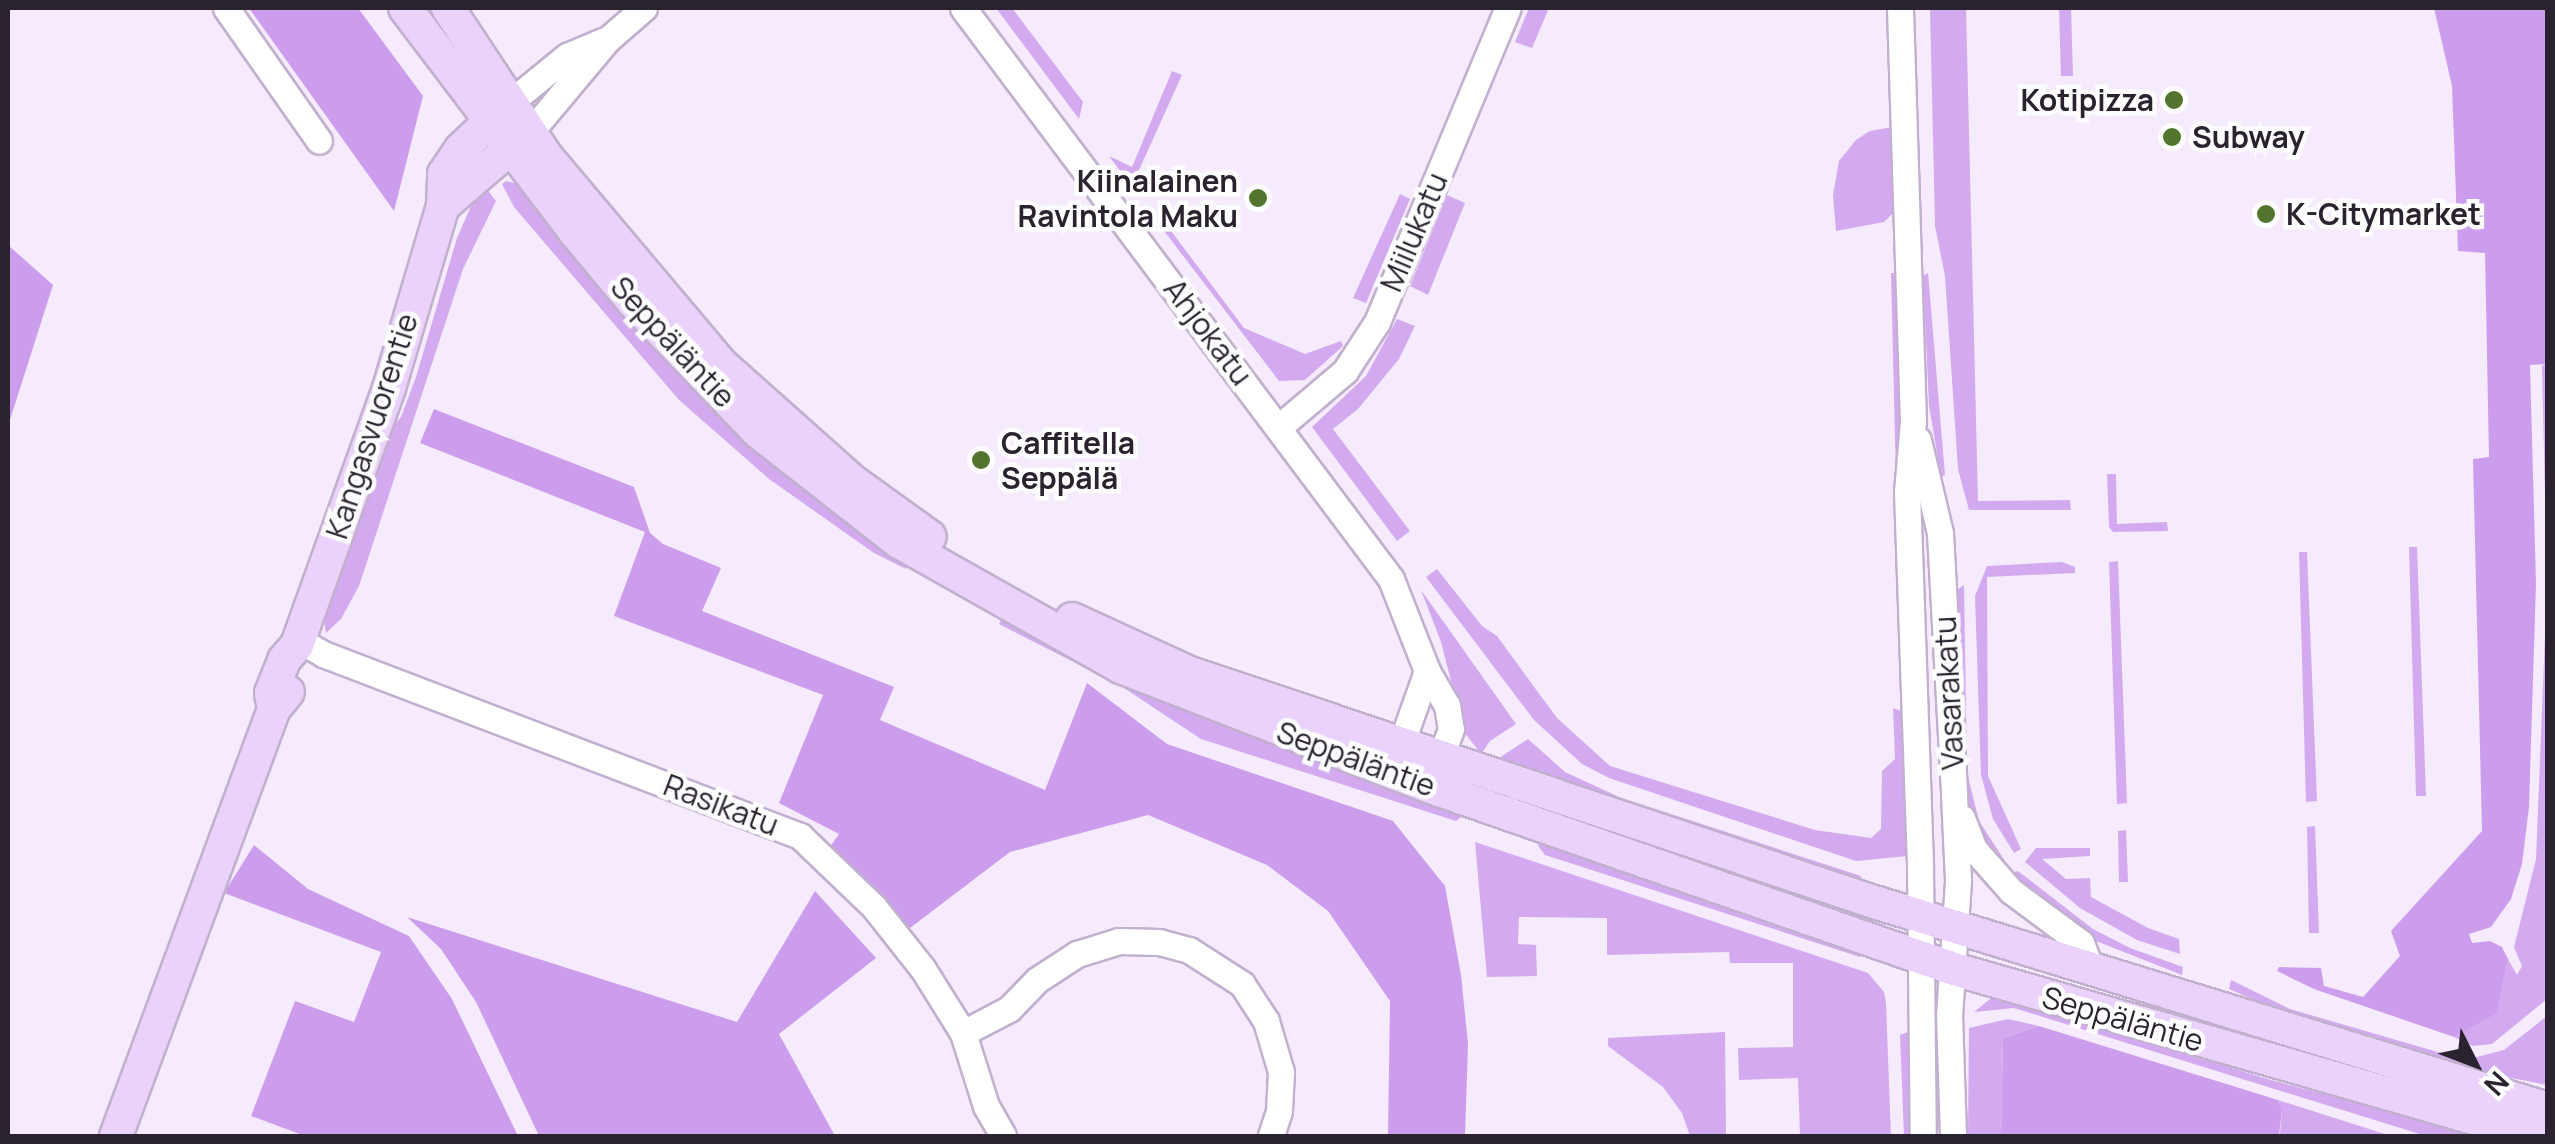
<!DOCTYPE html>
<html>
<head>
<meta charset="utf-8">
<style>
	body { margin:0 }
	#map { position:relative; width:2555px; height:1144px; overflow:hidden; background:#f5ebfd; font-family:Manrope,sans-serif }
	div>[style] { position:absolute }
	[style*='--x'] { left:calc(var(--x)*1px); top:calc(var(--y)*1px); width:calc(var(--w)*1px); rotate:calc(var(--a)*1deg) }
	.green>* { inset:0; background:#d3aaef }
	.forest>* { inset:0; background:#cd9ded }
	.roads { filter:drop-shadow(2px 0 #c1b0ce) drop-shadow(-2px 0 #c1b0ce) drop-shadow(0 2px #c1b0ce) drop-shadow(0 -2px #c1b0ce) }
	.minor>* { height:25px; margin:-12.5px; padding:0 12.5px; transform-origin:12.5px; border-radius:12.5px; background:#fff }
	.major>* { height:32px; margin:-16px; padding:0 16px; transform-origin:16px; border-radius:16px; background:#ebd2fb }
	.dots>* { width:28px; height:28px; translate:-50% -50%; box-sizing:border-box; border:5px solid #fdfdfd; border-radius:50% }
	span { translate:-50% -50%; white-space:nowrap; text-align:center; line-height:1.15; -webkit-text-stroke:9px #fdfdfd; paint-order:stroke }
	.poi-label { font-size:30px; color:#2a232f; font-weight:700 }
	.right { translate:-100% -50%; text-align:right }
	.left { translate:0 -50%; text-align:left }
	.street-label { font-size:30px; color:#2a232f }
	.frame { position:absolute; inset:0; border:10px solid #2a232f; pointer-events:none }
	.north { position:absolute; left:2425px; top:1014px; width:100px; height:100px; -webkit-text-stroke:8px #fdfdfd; paint-order:stroke; rotate:132deg; font-size:28px; font-weight:700; line-height:40px; text-align:center; color:#2a232f }
	.north::after { content:''; display:block; margin:auto; width:35px; height:45px; background:#2a232f; clip-path:polygon(50% 0,100% 100%,50% 72%,0 100%) }
</style>
</head>
<body>
<div id="map">
	<div class="green">
		<i style="clip-path:polygon(996px 8px,1012px 8px,1083px 102px,1079px 119px)"></i>
		<i style="clip-path:polygon(1529px 8px,1549px 8px,1532px 48px,1515px 42px)"></i>
		<i style="clip-path:polygon(1930px 8px,1966px 8px,1978px 501px,2070px 500px,2071px 510px,1969px 510px,1958px 469px,1945px 276px,1935px 226px)"></i>
		<i style="clip-path:polygon(2059px 8px,2071px 8px,2073px 76px,2061px 76px)"></i>
		<i style="clip-path:polygon(1172px 71px,1182px 75px,1134px 181px,1127px 180px,1109px 156px,1132px 167px)"></i>
		<i style="clip-path:polygon(1892px 127px,1895px 211px,1884px 222px,1836px 231px,1833px 195px,1839px 161px,1856px 140px,1870px 131px)"></i>
		<i style="clip-path:polygon(506px 181px,531px 187px,903px 558px,906px 569px,874px 553px,769px 479px,679px 400px,514px 207px,502px 184px)"></i>
		<i style="clip-path:polygon(486px 188px,496px 201px,463px 269px,359px 586px,341px 619px,326px 633px,323px 614px,388px 431px,401px 417px,416px 377px,457px 238px,475px 197px)"></i>
		<i style="clip-path:polygon(1400px 194px,1410px 199px,1366px 303px,1353px 298px)"></i>
		<i style="clip-path:polygon(1447px 195px,1465px 203px,1428px 295px,1410px 286px)"></i>
		<i style="clip-path:polygon(1165px 223px,1244px 328px,1305px 354px,1341px 341px,1343px 346px,1305px 380px,1279px 381px,1161px 227px)"></i>
		<i style="clip-path:polygon(1891px 273px,1897px 273px,1905px 480px,1896px 480px)"></i>
		<i style="clip-path:polygon(1928px 273px,1945px 475px,1941px 477px,1929px 405px,1923px 276px)"></i>
		<i style="clip-path:polygon(1397px 319px,1415px 326px,1399px 359px,1358px 409px,1333px 429px,1410px 531px,1397px 541px,1312px 427px,1366px 376px)"></i>
		<i style="clip-path:polygon(2547px 364px,2547px 999px,2492px 1044px,2473px 1046px,2454px 1037px,2497px 1012px,2508px 959px,2517px 975px,2522px 966px,2514px 947px,2536px 859px,2547px 585px,2542px 366px)"></i>
		<i style="clip-path:polygon(2116px 474px,2117px 524px,2167px 522px,2168px 531px,2113px 532px,2109px 527px,2107px 474px)"></i>
		<i style="clip-path:polygon(2409px 547px,2417px 547px,2426px 796px,2416px 796px)"></i>
		<i style="clip-path:polygon(2299px 552px,2307px 552px,2317px 801px,2306px 802px)"></i>
		<i style="clip-path:polygon(2118px 561px,2127px 803px,2117px 804px,2109px 562px)"></i>
		<i style="clip-path:polygon(2062px 562px,2075px 567px,2075px 573px,1987px 577px,1988px 776px,2021px 849px,2014px 853px,1993px 819px,1981px 775px,1975px 596px,1987px 566px)"></i>
		<i style="clip-path:polygon(1437px 569px,1482px 626px,1497px 636px,1557px 718px,1610px 766px,1815px 830px,1871px 838px,1881px 829px,1882px 771px,1895px 759px,1893px 708px,1904px 712px,1908px 856px,1856px 861px,1609px 778px,1582px 764px,1534px 720px,1426px 577px)"></i>
		<i style="clip-path:polygon(1964px 585px,1967px 773px,1979px 821px,2005px 861px,2001px 864px,1983px 845px,1972px 820px,1962px 773px,1957px 590px)"></i>
		<i style="clip-path:polygon(1421px 590px,1516px 724px,1490px 741px,1481px 754px,1464px 732px,1441px 642px)"></i>
		<i style="clip-path:polygon(1002px 619px,1464px 812px,1463px 816px,1456px 821px,1201px 739px,1121px 686px,999px 624px)"></i>
		<i style="clip-path:polygon(1528px 739px,1565px 772px,1619px 797px,1861px 876px,1860px 881px,1496px 760px)"></i>
		<i style="clip-path:polygon(2315px 826px,2319px 933px,2309px 933px,2307px 827px)"></i>
		<i style="clip-path:polygon(2126px 830px,2128px 882px,2119px 882px,2118px 831px)"></i>
		<i style="clip-path:polygon(1475px 842px,1868px 973px,1884px 992px,1886px 1003px,1891px 1136px,1800px 1136px,1798px 1078px,1739px 1080px,1738px 1048px,1793px 1047px,1793px 963px,1730px 963px,1729px 952px,1607px 955px,1607px 918px,1519px 917px,1518px 944px,1536px 945px,1537px 976px,1487px 977px)"></i>
		<i style="clip-path:polygon(1537px 844px,1577px 850px,1865px 954px,1860px 957px,1545px 855px)"></i>
		<i style="clip-path:polygon(2036px 848px,2090px 848px,2090px 856px,2042px 859px,2066px 879px,2090px 878px,2091px 897px,2148px 928px,2179px 939px,2180px 954px,2137px 940px,2080px 908px,2025px 862px)"></i>
		<i style="clip-path:polygon(2018px 871px,2093px 929px,2130px 948px,2183px 967px,2182px 975px,2096px 941px,2011px 873px)"></i>
		<i style="clip-path:polygon(2231px 980px,2290px 1009px,2465px 1060px,2504px 1050px,2547px 1016px,2547px 1085px,2486px 1073px,2287px 1014px,2229px 989px)"></i>
		<i style="clip-path:polygon(2010px 998px,2264px 1078px,2480px 1136px,2426px 1136px,2014px 1008px,1974px 1012px,1990px 999px)"></i>
		<i style="clip-path:polygon(2008px 1019px,2039px 1026px,2003px 1038px,2001px 1136px,1968px 1136px,1969px 1028px)"></i>
		<i style="clip-path:polygon(1725px 1032px,1726px 1136px,1690px 1136px,1682px 1113px,1663px 1087px,1608px 1046px,1608px 1038px)"></i>
		<i style="clip-path:polygon(1908px 1032px,1913px 1035px,1915px 1136px,1904px 1136px,1900px 1035px)"></i>
		<i style="clip-path:polygon(2278px 1100px,2391px 1136px,2287px 1136px,2280px 1134px,2282px 1109px)"></i>
	</div>
	<div class="forest">
		<i style="clip-path:polygon(249px 8px,358px 8px,423px 96px,394px 211px)"></i>
		<i style="clip-path:polygon(2434px 8px,2548px 8px,2547px 364px,2530px 365px,2536px 584px,2529px 807px,2522px 864px,2511px 899px,2491px 927px,2469px 934px,2472px 943px,2490px 941px,2502px 947px,2508px 959px,2497px 1013px,2454px 1037px,2314px 989px,2277px 971px,2279px 967px,2321px 968px,2324px 986px,2363px 997px,2400px 956px,2391px 931px,2482px 831px,2473px 459px,2489px 457px,2485px 253px,2458px 251px,2452px 86px)"></i>
		<i style="clip-path:polygon(8px 245px,53px 285px,8px 426px)"></i>
		<i style="clip-path:polygon(434px 409px,634px 487px,650px 533px,663px 544px,721px 568px,702px 611px,894px 687px,880px 720px,1045px 790px,1087px 683px,1167px 744px,1393px 821px,1445px 886px,1461px 975px,1468px 1044px,1465px 1136px,1388px 1136px,1390px 1001px,1328px 911px,1267px 865px,1148px 815px,1010px 852px,910px 928px,827px 851px,839px 834px,779px 803px,823px 695px,614px 616px,645px 532px,420px 443px)"></i>
		<i style="clip-path:polygon(254px 845px,308px 889px,409px 936px,452px 999px,518px 1136px,305px 1136px,251px 1116px,295px 1001px,354px 1022px,381px 952px,224px 893px)"></i>
		<i style="clip-path:polygon(815px 891px,876px 958px,779px 1034px,835px 1136px,539px 1136px,476px 1002px,441px 949px,407px 917px,737px 1022px)"></i>
		<i style="clip-path:polygon(2039px 1026px,2278px 1100px,2282px 1109px,2279px 1136px,2001px 1136px,2003px 1038px)"></i>
	</div>
	<div class="roads">
		<div class="minor">
			<i style="--x:226;--y:8;--w:162;--a:55"></i>
			<i style="--x:963;--y:8;--w:714;--a:53.15"></i>
			<i style="--x:1391;--y:579;--w:99;--a:68.6"></i>
			<i style="--x:1427;--y:671;--w:39;--a:60"></i>
			<i style="--x:1447;--y:705;--w:24;--a:81"></i>
			<i style="--x:1451;--y:729;--w:48;--a:110.7"></i>
			<i style="--x:1900;--y:8;--w:413;--a:88.2"></i>
			<i style="--x:1913;--y:421;--w:71;--a:94.8"></i>
			<i style="--x:1907;--y:492;--w:377;--a:88"></i>
			<i style="--x:1920;--y:869;--w:267;--a:89.4"></i>
			<i style="--x:513;--y:100;--w:70;--a:-39.2"></i>
			<i style="--x:567;--y:56;--w:38;--a:-23"></i>
			<i style="--x:531;--y:131;--w:119;--a:-50.1"></i>
			<i style="--x:607;--y:40;--w:49;--a:-40.9"></i>
			<i style="--x:1279;--y:427;--w:87;--a:-40.3"></i>
			<i style="--x:1345;--y:371;--w:59;--a:-56.9"></i>
			<i style="--x:1377;--y:322;--w:340;--a:-67.4"></i>
			<i style="--x:1918;--y:440;--w:96;--a:76.7"></i>
			<i style="--x:1940;--y:533;--w:262;--a:86.9"></i>
			<i style="--x:1954;--y:795;--w:86;--a:87.3"></i>
			<i style="--x:1958;--y:881;--w:134;--a:93.8"></i>
			<i style="--x:1949;--y:1015;--w:121;--a:88.1"></i>
			<i style="--x:299;--y:640;--w:28;--a:30"></i>
			<i style="--x:323;--y:654;--w:511;--a:20.88"></i>
			<i style="--x:800;--y:836;--w:103;--a:43.8"></i>
			<i style="--x:874;--y:907;--w:79;--a:51.7"></i>
			<i style="--x:923;--y:969;--w:75;--a:58"></i>
			<i style="--x:963;--y:1033;--w:77;--a:72.5"></i>
			<i style="--x:986;--y:1106;--w:34;--a:60"></i>
			<i style="--x:1395;--y:761;--w:96;--a:-70.4"></i>
			<i style="--x:1962;--y:818;--w:33;--a:69"></i>
			<i style="--x:1974;--y:849;--w:56;--a:48.6"></i>
			<i style="--x:2011;--y:891;--w:87;--a:36.6"></i>
			<i style="--x:2081;--y:943;--w:28;--a:69"></i>
			<i style="--x:963;--y:1033;--w:52;--a:-27.6"></i>
			<i style="--x:1009;--y:1009;--w:40;--a:-46"></i>
			<i style="--x:1037;--y:980;--w:48;--a:-33"></i>
			<i style="--x:1077;--y:954;--w:44;--a:-17.2"></i>
			<i style="--x:1119;--y:941;--w:40;--a:1.4"></i>
			<i style="--x:1159;--y:942;--w:31;--a:15"></i>
			<i style="--x:1189;--y:950;--w:63;--a:32.7"></i>
			<i style="--x:1242;--y:984;--w:44;--a:57"></i>
			<i style="--x:1266;--y:1021;--w:53;--a:73.6"></i>
			<i style="--x:1281;--y:1072;--w:39;--a:93"></i>
			<i style="--x:1279;--y:1111;--w:26;--a:108"></i>
		</div>
		<div class="major">
			<i style="--x:405;--y:8;--w:281;--a:52.8"></i>
			<i style="--x:575;--y:232;--w:92;--a:50.3"></i>
			<i style="--x:634;--y:303;--w:179;--a:46.1"></i>
			<i style="--x:758;--y:432;--w:179;--a:38"></i>
			<i style="--x:899;--y:542;--w:255;--a:29.4"></i>
			<i style="--x:1121;--y:667;--w:329;--a:21.2"></i>
			<i style="--x:1428;--y:786;--w:557;--a:19.18"></i>
			<i style="--x:1954;--y:969;--w:605;--a:16.01"></i>
			<i style="--x:448;--y:8;--w:178;--a:56.5"></i>
			<i style="--x:546;--y:156;--w:272;--a:49.9"></i>
			<i style="--x:721;--y:364;--w:174;--a:41.7"></i>
			<i style="--x:851;--y:480;--w:97;--a:35.8"></i>
			<i style="--x:443;--y:206;--w:106;--a:-40.8"></i>
			<i style="--x:1072;--y:619;--w:130;--a:24.6"></i>
			<i style="--x:1190;--y:673;--w:718;--a:18.51"></i>
			<i style="--x:1871;--y:901;--w:708;--a:17.08"></i>
			<i style="--x:274;--y:709;--w:16;--a:-101"></i>
			<i style="--x:271;--y:693;--w:35;--a:-68"></i>
			<i style="--x:284;--y:660;--w:20;--a:-49"></i>
			<i style="--x:297;--y:645;--w:273;--a:-70.3"></i>
			<i style="--x:389;--y:388;--w:190;--a:-73.5"></i>
			<i style="--x:443;--y:206;--w:32;--a:-88"></i>
			<i style="--x:444;--y:174;--w:30;--a:-56"></i>
			<i style="--x:461;--y:149;--w:57;--a:-43.6"></i>
			<i style="--x:116;--y:1136;--w:455;--a:-69.7"></i>
			<i style="--x:274;--y:709;--w:22;--a:-51"></i>
		</div>
	</div>
	<div class="dots">
		<i style="left:2174px;top:100px;background:#52752d"></i>
		<i style="left:2172px;top:137px;background:#52752d"></i>
		<i style="left:1258px;top:198px;background:#52752d"></i>
		<i style="left:2266px;top:214px;background:#52752d"></i>
		<i style="left:981px;top:460px;background:#52752d"></i>
	</div>
	<div class="poi-label">
		<span class="right" style="left:2154px;top:100px">Kotipizza</span>
		<span class="left" style="left:2192px;top:137px">Subway</span>
		<span class="right" style="left:1238px;top:198px">Kiinalainen<br>Ravintola Maku</span>
		<span class="left" style="left:2286px;top:214px">K-Citymarket</span>
		<span class="left" style="left:1001px;top:460px">Caffitella<br>Seppälä</span>
	</div>
	<div class="street-label">
		<span style="left:1414px;top:232px;rotate:-67deg">Miilukatu</span>
		<span style="left:1208px;top:332px;rotate:53deg">Ahjokatu</span>
		<span style="left:673px;top:342px;rotate:47deg">Seppäläntie</span>
		<span style="left:372px;top:426px;rotate:-72deg">Kangasvuorentie</span>
		<span style="left:1949px;top:693px;rotate:-93deg">Vasarakatu</span>
		<span style="left:1356px;top:759px;rotate:20deg">Seppäläntie</span>
		<span style="left:721px;top:805px;rotate:21deg">Rasikatu</span>
		<span style="left:2123px;top:1019px;rotate:16deg">Seppäläntie</span>
	</div>
	<div class="frame"></div>
	<div class="north">N</div>
</div>
</body>
</html>
